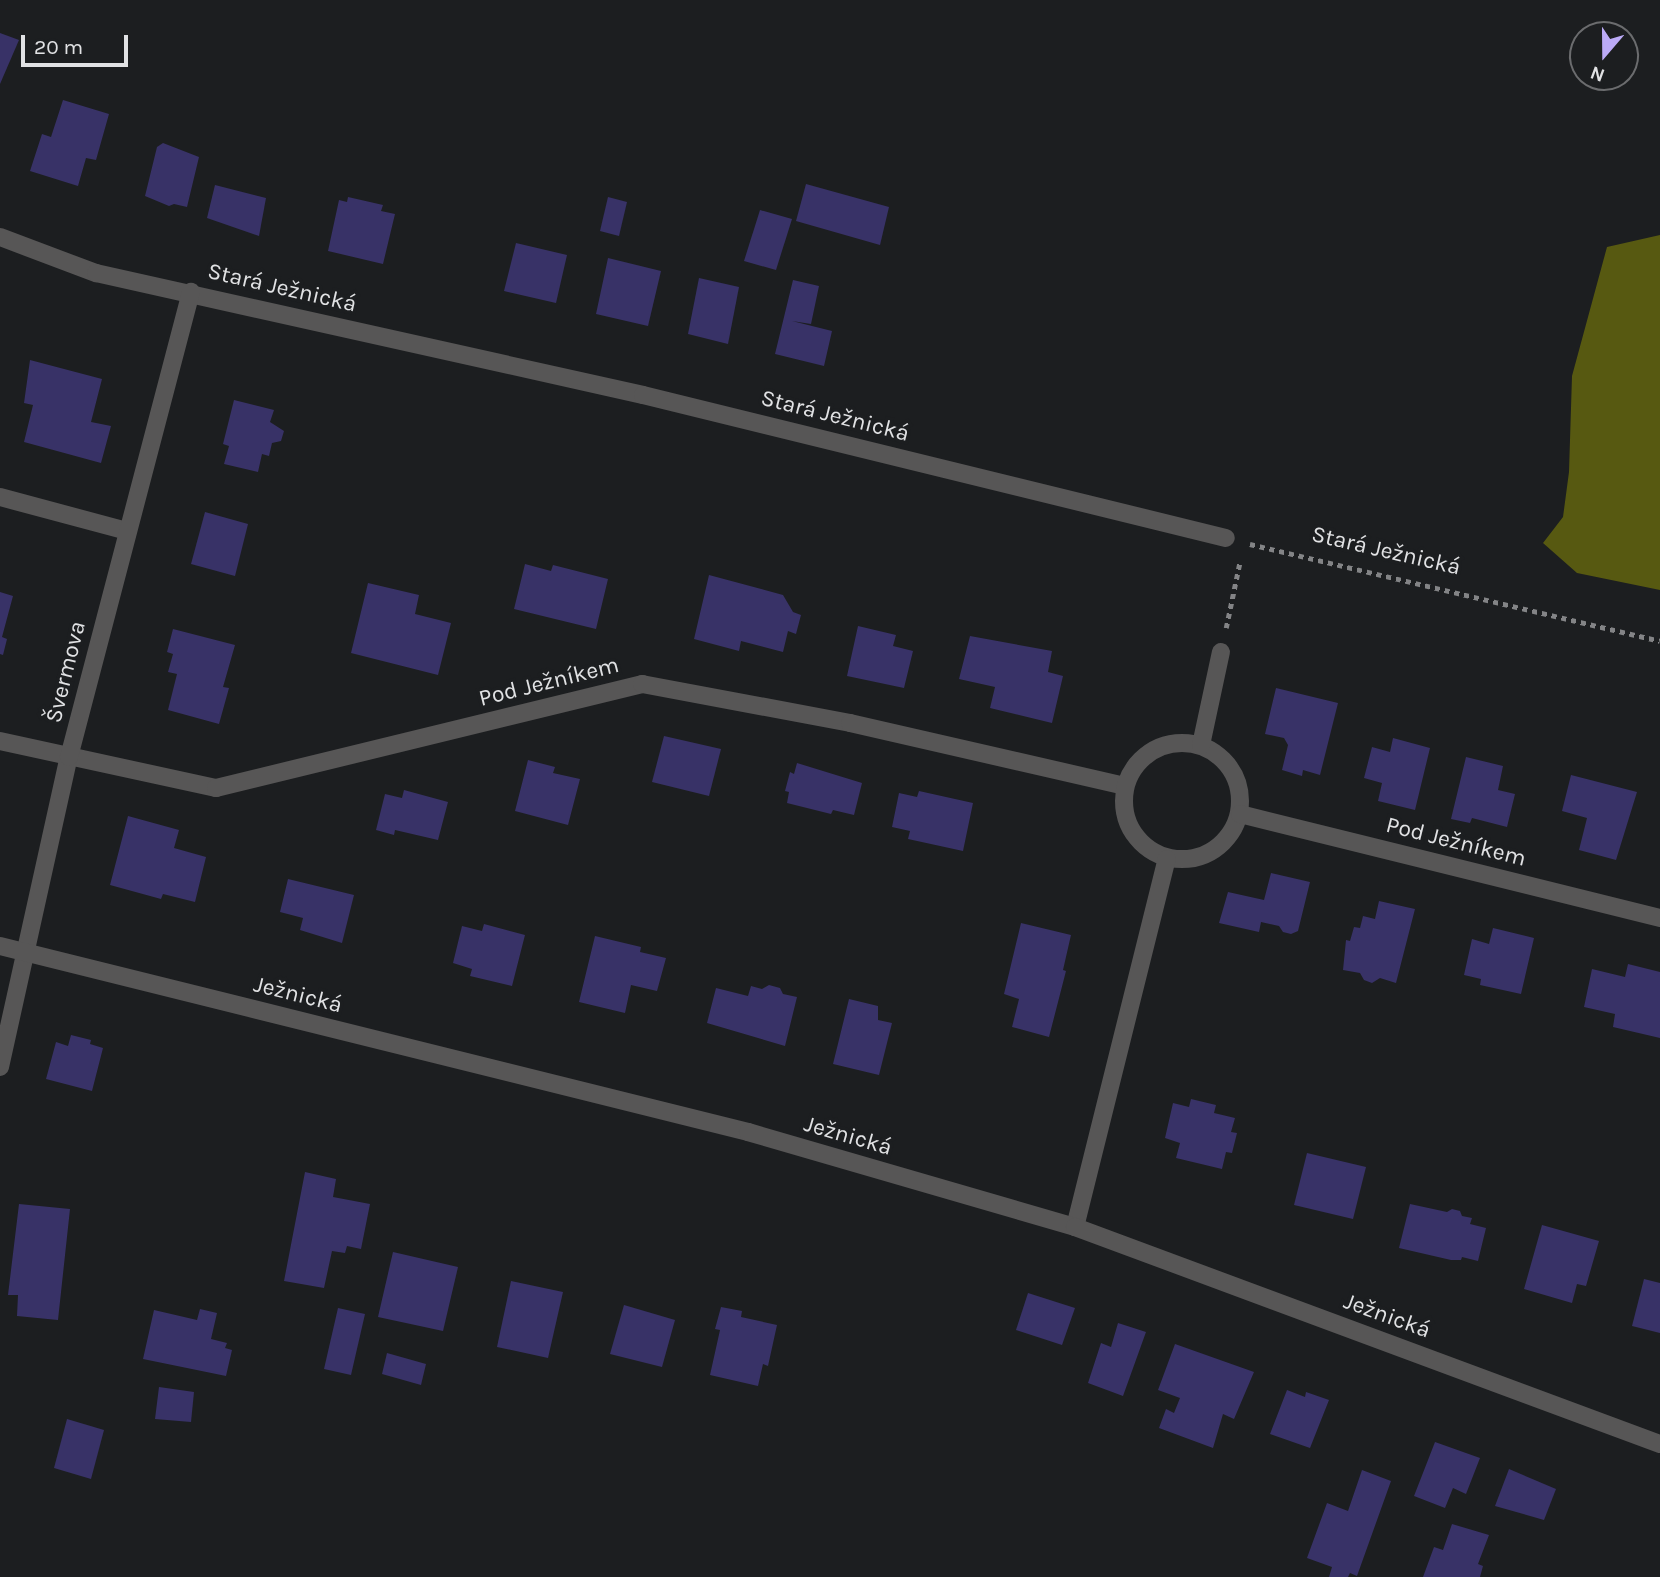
<!DOCTYPE html>
<html>
<head>
<meta charset="utf-8">
<style>
	body { margin:0 }
	#map { position:relative; width:1660px; height:1577px; overflow:hidden; background:#1c1e20; font-family:Karla,sans-serif }
	div>[style] { position:absolute }
	[style*='--x'] { left:calc(var(--x)*1px); top:calc(var(--y)*1px); width:calc(var(--w)*1px); rotate:calc(var(--a)*1deg) }
	.forest>* { inset:0; background:#575911 }
	.building>* { inset:0; background:#383267 }
	.path>* { height:4.5px; margin-top:-2.25px; transform-origin:0; background:repeating-linear-gradient(90deg,#838486 0 5px,transparent 0 10px) }
	.minor>* { height:18px; margin:-9px; padding:0 9px; transform-origin:9px; border-radius:9px; background:#575656 }
	.minor>.ring { margin:-9px; padding:0; box-sizing:content-box; background:none; border:18px solid #575656; border-radius:50% }
	.tertiary>* { height:18px; margin:-9px; padding:0 9px; transform-origin:9px; border-radius:9px; background:#575656 }
	span { translate:-50% -50%; white-space:nowrap; text-align:center; line-height:1.15; -webkit-text-stroke:7px #1c1e20; paint-order:stroke }
	.street-label { font-size:23px; color:#e1e2e4 }
	.north { position:absolute; left:1569px; top:21px; width:70px; height:70px; box-sizing:border-box; background:#1c1e20; border:2px solid #6b6c6e; border-radius:50%; rotate:200deg; font-size:19px; font-weight:700; line-height:28px; text-align:center; color:#e1e2e4 }
	.north::after { content:''; display:block; margin:auto; width:24px; height:32px; background:#bbaaf6; clip-path:polygon(50% 0,100% 100%,50% 72%,0 100%) }
	.scale { position:absolute; left:21px; top:35px; width:107px; height:32px; box-sizing:border-box; border:4px solid #e1e2e4; border-top:0; padding-left:9px; font-size:21px; line-height:24px; white-space:nowrap; color:#e1e2e4; -webkit-text-stroke:5px #1c1e20; paint-order:stroke }
</style>
</head>
<body>
<div id="map">
	<div class="forest">
		<i style="clip-path:polygon(1660px 235px,1660px 590px,1577px 573px,1543px 543px,1563px 517px,1569px 472px,1572px 376px,1607px 247px)"></i>
	</div>
	<div class="building">
		<i style="clip-path:polygon(0 33px,19px 40px,0 84px)"></i>
		<i style="clip-path:polygon(63px 100px,109px 114px,96px 160px,86px 158px,78px 186px,30px 171px,42px 134px,51px 137px)"></i>
		<i style="clip-path:polygon(163px 143px,199px 157px,187px 207px,174px 204px,169px 206px,145px 196px,157px 147px)"></i>
		<i style="clip-path:polygon(806px 184px,889px 207px,880px 245px,796px 221px)"></i>
		<i style="clip-path:polygon(215px 185px,266px 198px,259px 236px,207px 218px)"></i>
		<i style="clip-path:polygon(348px 197px,383px 205px,381px 211px,395px 214px,383px 264px,328px 251px,339px 200px,347px 202px)"></i>
		<i style="clip-path:polygon(608px 197px,627px 202px,619px 236px,600px 231px)"></i>
		<i style="clip-path:polygon(760px 210px,792px 219px,776px 270px,744px 261px)"></i>
		<i style="clip-path:polygon(516px 243px,567px 255px,556px 303px,504px 291px)"></i>
		<i style="clip-path:polygon(608px 258px,661px 271px,648px 326px,596px 314px)"></i>
		<i style="clip-path:polygon(699px 278px,739px 287px,728px 344px,688px 334px)"></i>
		<i style="clip-path:polygon(793px 280px,819px 286px,811px 324px,792px 321px,832px 331px,824px 366px,775px 354px)"></i>
		<i style="clip-path:polygon(30px 360px,102px 379px,91px 422px,111px 426px,101px 463px,24px 442px,33px 405px,24px 403px)"></i>
		<i style="clip-path:polygon(234px 400px,274px 410px,270px 422px,284px 431px,281px 441px,272px 443px,269px 456px,262px 454px,258px 472px,224px 464px,229px 446px,223px 444px)"></i>
		<i style="clip-path:polygon(205px 512px,248px 524px,235px 576px,191px 564px)"></i>
		<i style="clip-path:polygon(525px 564px,551px 571px,553px 565px,608px 579px,596px 629px,514px 609px)"></i>
		<i style="clip-path:polygon(709px 575px,783px 595px,793px 612px,801px 615px,796px 634px,788px 631px,783px 652px,741px 641px,739px 651px,694px 639px)"></i>
		<i style="clip-path:polygon(368px 583px,419px 595px,415px 614px,451px 623px,438px 675px,351px 653px)"></i>
		<i style="clip-path:polygon(0 592px,13px 596px,2px 637px,7px 639px,3px 655px,0 654px)"></i>
		<i style="clip-path:polygon(858px 626px,896px 635px,893px 646px,913px 651px,904px 688px,847px 676px)"></i>
		<i style="clip-path:polygon(173px 629px,235px 645px,223px 687px,229px 688px,219px 724px,168px 710px,177px 674px,168px 672px,173px 654px,167px 652px)"></i>
		<i style="clip-path:polygon(970px 636px,1052px 651px,1048px 672px,1063px 676px,1052px 723px,990px 708px,995px 687px,959px 679px)"></i>
		<i style="clip-path:polygon(1276px 688px,1338px 703px,1320px 775px,1303px 770px,1302px 776px,1282px 770px,1288px 745px,1284px 738px,1265px 734px)"></i>
		<i style="clip-path:polygon(664px 736px,721px 749px,709px 796px,652px 782px)"></i>
		<i style="clip-path:polygon(1393px 738px,1430px 748px,1415px 810px,1378px 801px,1382px 783px,1364px 778px,1372px 747px,1390px 752px)"></i>
		<i style="clip-path:polygon(1466px 757px,1503px 766px,1498px 790px,1515px 794px,1507px 827px,1472px 818px,1470px 823px,1451px 819px)"></i>
		<i style="clip-path:polygon(528px 760px,555px 767px,553px 773px,580px 779px,568px 825px,515px 811px)"></i>
		<i style="clip-path:polygon(797px 763px,862px 783px,854px 815px,833px 810px,831px 814px,787px 803px,789px 792px,785px 791px,790px 772px,794px 774px)"></i>
		<i style="clip-path:polygon(1571px 775px,1637px 792px,1616px 860px,1579px 850px,1587px 818px,1562px 811px)"></i>
		<i style="clip-path:polygon(404px 790px,448px 802px,438px 840px,395px 830px,394px 835px,376px 830px,385px 794px,402px 798px)"></i>
		<i style="clip-path:polygon(919px 791px,973px 803px,963px 851px,908px 839px,910px 831px,892px 827px,899px 793px,917px 797px)"></i>
		<i style="clip-path:polygon(128px 816px,179px 830px,174px 848px,206px 857px,195px 902px,163px 894px,161px 899px,110px 885px)"></i>
		<i style="clip-path:polygon(1271px 873px,1310px 882px,1298px 931px,1291px 934px,1283px 932px,1279px 926px,1261px 922px,1259px 932px,1219px 923px,1228px 892px,1264px 900px)"></i>
		<i style="clip-path:polygon(288px 879px,354px 895px,342px 943px,300px 930px,303px 918px,280px 912px)"></i>
		<i style="clip-path:polygon(1379px 901px,1415px 909px,1396px 983px,1380px 978px,1372px 983px,1364px 980px,1360px 973px,1343px 970px,1346px 940px,1350px 941px,1354px 927px,1360px 928px,1363px 916px,1375px 919px)"></i>
		<i style="clip-path:polygon(1021px 923px,1071px 935px,1063px 970px,1066px 971px,1049px 1037px,1012px 1027px,1019px 999px,1004px 994px)"></i>
		<i style="clip-path:polygon(484px 924px,525px 935px,512px 986px,470px 976px,472px 969px,453px 963px,462px 926px,482px 931px)"></i>
		<i style="clip-path:polygon(1493px 928px,1534px 938px,1521px 994px,1480px 985px,1481px 979px,1464px 975px,1472px 939px,1489px 944px)"></i>
		<i style="clip-path:polygon(595px 936px,641px 947px,640px 952px,666px 958px,657px 991px,631px 985px,625px 1013px,579px 1002px)"></i>
		<i style="clip-path:polygon(1628px 964px,1660px 972px,1660px 1038px,1613px 1027px,1615px 1014px,1584px 1007px,1592px 969px,1625px 977px)"></i>
		<i style="clip-path:polygon(769px 985px,780px 988px,783px 994px,797px 997px,785px 1046px,707px 1023px,716px 988px,748px 996px,751px 986px,762px 989px)"></i>
		<i style="clip-path:polygon(849px 999px,878px 1006px,878px 1020px,892px 1023px,879px 1075px,833px 1064px)"></i>
		<i style="clip-path:polygon(71px 1035px,91px 1040px,90px 1044px,103px 1048px,92px 1091px,46px 1079px,56px 1042px,68px 1046px)"></i>
		<i style="clip-path:polygon(1191px 1099px,1216px 1105px,1214px 1113px,1235px 1118px,1231px 1132px,1237px 1133px,1232px 1153px,1226px 1152px,1222px 1169px,1176px 1158px,1180px 1143px,1165px 1138px,1173px 1103px,1189px 1107px)"></i>
		<i style="clip-path:polygon(1307px 1153px,1366px 1167px,1353px 1219px,1294px 1205px)"></i>
		<i style="clip-path:polygon(305px 1172px,336px 1179px,333px 1197px,370px 1204px,361px 1249px,347px 1246px,345px 1253px,332px 1251px,324px 1288px,284px 1281px)"></i>
		<i style="clip-path:polygon(19px 1204px,70px 1209px,58px 1320px,17px 1316px,18px 1295px,8px 1295px)"></i>
		<i style="clip-path:polygon(1410px 1204px,1447px 1212px,1452px 1209px,1460px 1211px,1462px 1216px,1472px 1218px,1470px 1224px,1486px 1228px,1478px 1261px,1462px 1257px,1461px 1260px,1451px 1260px,1399px 1248px)"></i>
		<i style="clip-path:polygon(1542px 1225px,1599px 1241px,1586px 1286px,1577px 1284px,1572px 1303px,1524px 1289px)"></i>
		<i style="clip-path:polygon(393px 1252px,458px 1267px,443px 1331px,378px 1317px)"></i>
		<i style="clip-path:polygon(1644px 1279px,1660px 1283px,1660px 1333px,1632px 1326px)"></i>
		<i style="clip-path:polygon(511px 1281px,563px 1292px,548px 1358px,497px 1347px)"></i>
		<i style="clip-path:polygon(1028px 1293px,1075px 1308px,1062px 1345px,1016px 1330px)"></i>
		<i style="clip-path:polygon(624px 1305px,675px 1320px,662px 1367px,610px 1354px)"></i>
		<i style="clip-path:polygon(721px 1307px,742px 1311px,741px 1317px,777px 1325px,768px 1366px,763px 1364px,758px 1386px,710px 1375px,720px 1330px,715px 1329px)"></i>
		<i style="clip-path:polygon(338px 1308px,365px 1314px,351px 1375px,324px 1369px)"></i>
		<i style="clip-path:polygon(200px 1309px,217px 1313px,211px 1339px,227px 1343px,225px 1348px,232px 1350px,226px 1376px,143px 1359px,154px 1310px,197px 1320px)"></i>
		<i style="clip-path:polygon(1118px 1323px,1146px 1332px,1123px 1396px,1088px 1383px,1101px 1343px,1111px 1347px)"></i>
		<i style="clip-path:polygon(1175px 1344px,1254px 1372px,1234px 1419px,1223px 1414px,1213px 1448px,1159px 1428px,1166px 1409px,1174px 1413px,1180px 1398px,1158px 1390px)"></i>
		<i style="clip-path:polygon(387px 1353px,426px 1364px,421px 1385px,382px 1374px)"></i>
		<i style="clip-path:polygon(159px 1387px,194px 1392px,191px 1422px,155px 1419px)"></i>
		<i style="clip-path:polygon(1287px 1390px,1305px 1397px,1306px 1392px,1329px 1400px,1310px 1448px,1270px 1434px)"></i>
		<i style="clip-path:polygon(67px 1419px,104px 1430px,91px 1479px,54px 1468px)"></i>
		<i style="clip-path:polygon(1435px 1442px,1480px 1458px,1466px 1494px,1453px 1488px,1445px 1508px,1414px 1496px)"></i>
		<i style="clip-path:polygon(1509px 1469px,1556px 1489px,1544px 1520px,1495px 1506px)"></i>
		<i style="clip-path:polygon(1362px 1470px,1391px 1481px,1357px 1576px,1350px 1573px,1348px 1577px,1329px 1577px,1332px 1567px,1307px 1558px,1327px 1503px,1348px 1511px)"></i>
		<i style="clip-path:polygon(1452px 1524px,1489px 1535px,1478px 1564px,1483px 1566px,1480px 1577px,1423px 1577px,1434px 1547px,1443px 1550px)"></i>
	</div>
	<div class="path">
		<i style="--x:1250;--y:544;--w:421;--a:13.3"></i>
		<i style="--x:1226;--y:628;--w:68;--a:-78.2"></i>
	</div>
	<div class="minor">
		<i style="--x:0;--y:237;--w:103;--a:20.6"></i>
		<i style="--x:96;--y:273;--w:560;--a:12.57"></i>
		<i style="--x:643;--y:395;--w:600;--a:13.78"></i>
		<i style="--x:0;--y:497;--w:131;--a:15"></i>
		<i style="--x:0;--y:741;--w:221;--a:12.3"></i>
		<i style="--x:216;--y:788;--w:439;--a:-13.7"></i>
		<i style="--x:642;--y:684;--w:212;--a:10.6"></i>
		<i style="--x:850;--y:723;--w:282;--a:12.9"></i>
		<i class="ring" style="left:1124px;top:743px;width:98px;height:98px"></i>
		<i style="--x:1201;--y:745;--w:95;--a:-77.9"></i>
		<i style="--x:1240;--y:814;--w:433;--a:13.9"></i>
		<i style="--x:0;--y:1067;--w:318;--a:-77.5"></i>
		<i style="--x:69;--y:757;--w:481;--a:-75.3"></i>
		<i style="--x:1075;--y:1227;--w:379;--a:-76"></i>
	</div>
	<div class="tertiary">
		<i style="--x:0;--y:946;--w:771;--a:13.96"></i>
		<i style="--x:748;--y:1132;--w:341;--a:16.2"></i>
		<i style="--x:1075;--y:1227;--w:624;--a:20.35"></i>
	</div>
	<div class="street-label">
		<span style="left:282px;top:288px;rotate:13deg">Stará Ježnická</span>
		<span style="left:835px;top:416px;rotate:14deg">Stará Ježnická</span>
		<span style="left:1386px;top:551px;rotate:13deg">Stará Ježnická</span>
		<span style="left:66px;top:672px;rotate:-76deg">Švermova</span>
		<span style="left:549px;top:682px;rotate:-14deg">Pod Ježníkem</span>
		<span style="left:1456px;top:842px;rotate:14deg">Pod Ježníkem</span>
		<span style="left:298px;top:995px;rotate:14deg">Ježnická</span>
		<span style="left:848px;top:1136px;rotate:16deg">Ježnická</span>
		<span style="left:1387px;top:1316px;rotate:20deg">Ježnická</span>
	</div>
	<div class="north">N</div>
	<div class="scale">20 m</div>
</div>
</body>
</html>
